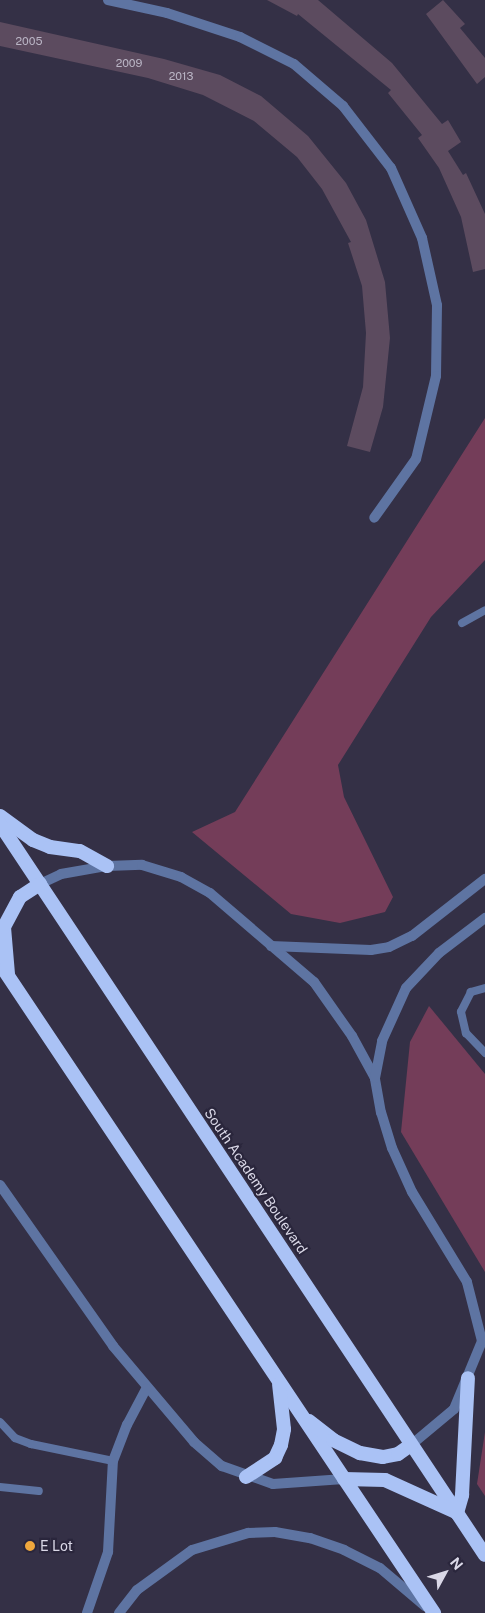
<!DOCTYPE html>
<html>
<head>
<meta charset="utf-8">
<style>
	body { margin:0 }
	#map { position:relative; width:485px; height:1613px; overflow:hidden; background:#343046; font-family:"Public Sans",sans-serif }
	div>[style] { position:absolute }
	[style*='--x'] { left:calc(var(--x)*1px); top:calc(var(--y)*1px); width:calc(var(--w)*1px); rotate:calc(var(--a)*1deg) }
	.green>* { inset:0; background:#743d59 }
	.building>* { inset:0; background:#5c4b5f }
	.service>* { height:8px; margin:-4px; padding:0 4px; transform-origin:4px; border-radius:4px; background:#5e74a2 }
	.minor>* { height:10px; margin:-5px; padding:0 5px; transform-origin:5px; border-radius:5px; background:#5e74a2 }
	.tertiary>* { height:10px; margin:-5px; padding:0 5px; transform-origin:5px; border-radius:5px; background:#5e74a2 }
	.trunk>* { height:14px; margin:-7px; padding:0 7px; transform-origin:7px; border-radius:7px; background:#aac2f5 }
	.dots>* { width:14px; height:14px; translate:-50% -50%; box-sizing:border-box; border:2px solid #2a263c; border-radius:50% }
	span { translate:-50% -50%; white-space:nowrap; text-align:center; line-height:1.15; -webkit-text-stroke:4.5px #2a263c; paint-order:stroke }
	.number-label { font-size:11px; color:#bab5c5 }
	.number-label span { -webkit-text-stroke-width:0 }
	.street-label { font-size:14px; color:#dad8e7 }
	.poi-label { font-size:14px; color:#dad8e7 }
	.left { translate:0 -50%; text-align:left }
	.north { position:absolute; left:420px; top:1548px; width:50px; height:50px; -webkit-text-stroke:4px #2a263c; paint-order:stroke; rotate:51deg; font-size:14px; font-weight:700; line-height:20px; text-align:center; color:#dad8e7 }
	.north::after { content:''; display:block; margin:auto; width:18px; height:22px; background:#dad8e7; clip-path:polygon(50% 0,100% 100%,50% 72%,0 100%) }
</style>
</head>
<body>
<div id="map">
	<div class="green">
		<i style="clip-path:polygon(485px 418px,485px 560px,431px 617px,338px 765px,344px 797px,393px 897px,385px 912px,340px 923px,291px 914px,192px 832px,235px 812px)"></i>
		<i style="clip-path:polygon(429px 1006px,485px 1074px,485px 1272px,401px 1132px,410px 1042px)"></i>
		<i style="clip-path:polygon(485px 1432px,485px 1496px,477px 1484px)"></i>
	</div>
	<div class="building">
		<i style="clip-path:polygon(267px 0,318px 0,392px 63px,442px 124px,448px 120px,461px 142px,448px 151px,463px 175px,466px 173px,485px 214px,485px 269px,473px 272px,461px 217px,439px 168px,418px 138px,422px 135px,388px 93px,391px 90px,298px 14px,297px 16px)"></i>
		<i style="clip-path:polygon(443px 0,465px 24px,460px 28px,485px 58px,485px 77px,477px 84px,426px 14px)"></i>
		<i style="clip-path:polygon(0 22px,164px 59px,220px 75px,261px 96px,308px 136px,346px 183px,366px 220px,385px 282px,390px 338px,383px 407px,370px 452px,347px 446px,363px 387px,366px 333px,362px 286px,348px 243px,351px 242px,322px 189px,297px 157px,254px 121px,203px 95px,148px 78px,0 46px)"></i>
	</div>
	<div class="service">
		<i style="--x:462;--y:623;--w:26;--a:-29"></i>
		<i style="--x:485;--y:988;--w:15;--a:164"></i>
		<i style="--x:471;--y:992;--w:22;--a:117"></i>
		<i style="--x:461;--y:1012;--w:22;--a:77"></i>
		<i style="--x:466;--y:1033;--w:28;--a:46"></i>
		<i style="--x:0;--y:1422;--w:22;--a:47"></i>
		<i style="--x:15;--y:1438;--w:17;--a:21"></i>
		<i style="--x:31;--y:1444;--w:84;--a:11.7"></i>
		<i style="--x:0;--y:1487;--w:39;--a:6"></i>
	</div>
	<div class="minor">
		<i style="--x:108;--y:0;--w:60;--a:12.4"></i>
		<i style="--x:167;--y:13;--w:77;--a:18.2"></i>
		<i style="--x:240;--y:37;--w:60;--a:26.6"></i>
		<i style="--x:294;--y:64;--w:65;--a:40.6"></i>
		<i style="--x:343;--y:106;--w:78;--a:52.3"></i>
		<i style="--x:391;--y:168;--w:77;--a:66.1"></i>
		<i style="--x:422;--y:238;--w:69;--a:77.4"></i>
		<i style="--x:437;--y:305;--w:71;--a:90.8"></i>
		<i style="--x:436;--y:376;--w:85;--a:103.5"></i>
		<i style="--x:416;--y:459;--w:72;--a:125.4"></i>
		<i style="--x:40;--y:884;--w:23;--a:-25"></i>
		<i style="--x:61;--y:874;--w:47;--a:-9.9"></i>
		<i style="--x:0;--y:1185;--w:197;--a:54.9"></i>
		<i style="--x:113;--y:1346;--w:126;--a:49.8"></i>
		<i style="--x:194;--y:1442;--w:37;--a:41"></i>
		<i style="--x:222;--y:1466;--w:54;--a:19.4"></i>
		<i style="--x:273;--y:1484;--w:71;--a:-4"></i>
		<i style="--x:87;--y:1613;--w:65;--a:-71"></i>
		<i style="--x:108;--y:1552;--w:91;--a:-86.9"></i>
		<i style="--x:113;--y:1461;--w:39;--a:-69"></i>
		<i style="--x:127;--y:1425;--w:41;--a:-62.2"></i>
		<i style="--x:119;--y:1613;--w:29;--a:-52"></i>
		<i style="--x:137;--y:1590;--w:68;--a:-36"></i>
		<i style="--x:192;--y:1550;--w:59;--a:-16.9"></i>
		<i style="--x:248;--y:1533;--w:27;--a:-2"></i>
		<i style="--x:275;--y:1532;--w:36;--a:10"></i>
		<i style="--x:310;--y:1538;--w:36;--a:19"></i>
		<i style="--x:344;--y:1550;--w:40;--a:26.6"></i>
		<i style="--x:380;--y:1568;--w:59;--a:40.2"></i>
	</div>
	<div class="tertiary">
		<i style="--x:107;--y:866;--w:35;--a:-2"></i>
		<i style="--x:142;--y:865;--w:41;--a:17.1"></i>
		<i style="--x:181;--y:877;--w:33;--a:29"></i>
		<i style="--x:210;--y:893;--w:137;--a:40.6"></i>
		<i style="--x:314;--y:982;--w:66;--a:54.9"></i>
		<i style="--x:352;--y:1036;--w:48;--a:61.3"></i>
		<i style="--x:271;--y:946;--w:100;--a:2.3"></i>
		<i style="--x:371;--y:950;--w:18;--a:-9"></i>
		<i style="--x:389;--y:947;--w:25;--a:-26"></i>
		<i style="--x:412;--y:936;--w:93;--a:-38"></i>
		<i style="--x:411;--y:1445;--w:56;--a:-39.9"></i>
		<i style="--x:454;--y:1409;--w:74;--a:-67.6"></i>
		<i style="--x:482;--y:1341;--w:61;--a:-104.3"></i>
		<i style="--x:467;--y:1282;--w:105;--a:-121.4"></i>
		<i style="--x:412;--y:1192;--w:48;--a:-114.4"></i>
		<i style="--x:392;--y:1148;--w:37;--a:-107"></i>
		<i style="--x:381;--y:1113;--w:36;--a:-100"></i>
		<i style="--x:375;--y:1078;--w:38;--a:-79"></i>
		<i style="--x:382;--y:1041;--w:58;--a:-65.6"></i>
		<i style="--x:406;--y:988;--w:48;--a:-46.7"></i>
		<i style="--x:439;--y:953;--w:58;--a:-37.3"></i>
	</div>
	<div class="trunk">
		<i style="--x:0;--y:816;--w:41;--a:36"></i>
		<i style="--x:33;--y:840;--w:18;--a:22"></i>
		<i style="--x:50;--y:847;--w:30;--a:8"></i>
		<i style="--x:80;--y:851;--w:31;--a:29"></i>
		<i style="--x:0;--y:824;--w:877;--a:56.44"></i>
		<i style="--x:0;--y:964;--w:781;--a:56.23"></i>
		<i style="--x:8;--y:974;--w:47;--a:-94.9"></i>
		<i style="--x:4;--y:927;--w:34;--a:-62"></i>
		<i style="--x:20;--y:897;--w:24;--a:-33"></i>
		<i style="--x:309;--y:1421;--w:31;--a:38"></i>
		<i style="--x:333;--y:1440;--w:30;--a:26"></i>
		<i style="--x:360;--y:1453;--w:23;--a:10"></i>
		<i style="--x:383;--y:1457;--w:15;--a:-11"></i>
		<i style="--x:398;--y:1454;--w:16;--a:-35"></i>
		<i style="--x:246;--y:1477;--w:35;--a:-33"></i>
		<i style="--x:275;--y:1458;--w:14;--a:-65"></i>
		<i style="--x:281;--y:1445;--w:16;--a:-79"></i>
		<i style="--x:284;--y:1429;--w:45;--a:-96.3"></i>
		<i style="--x:344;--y:1479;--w:41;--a:1.4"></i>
		<i style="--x:385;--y:1480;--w:78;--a:24.3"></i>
		<i style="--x:457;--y:1513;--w:19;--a:-74"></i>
		<i style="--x:462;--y:1495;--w:117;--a:-87.1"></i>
	</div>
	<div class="dots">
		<i style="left:30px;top:1546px;background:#efa73d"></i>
	</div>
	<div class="number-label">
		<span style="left:29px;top:41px">2005</span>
		<span style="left:129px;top:63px">2009</span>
		<span style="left:181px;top:76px">2013</span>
	</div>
	<div class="street-label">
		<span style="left:256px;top:1181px;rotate:56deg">South Academy Boulevard</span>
	</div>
	<div class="poi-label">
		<span class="left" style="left:40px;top:1546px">E Lot</span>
	</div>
	<div class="north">N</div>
</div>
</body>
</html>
